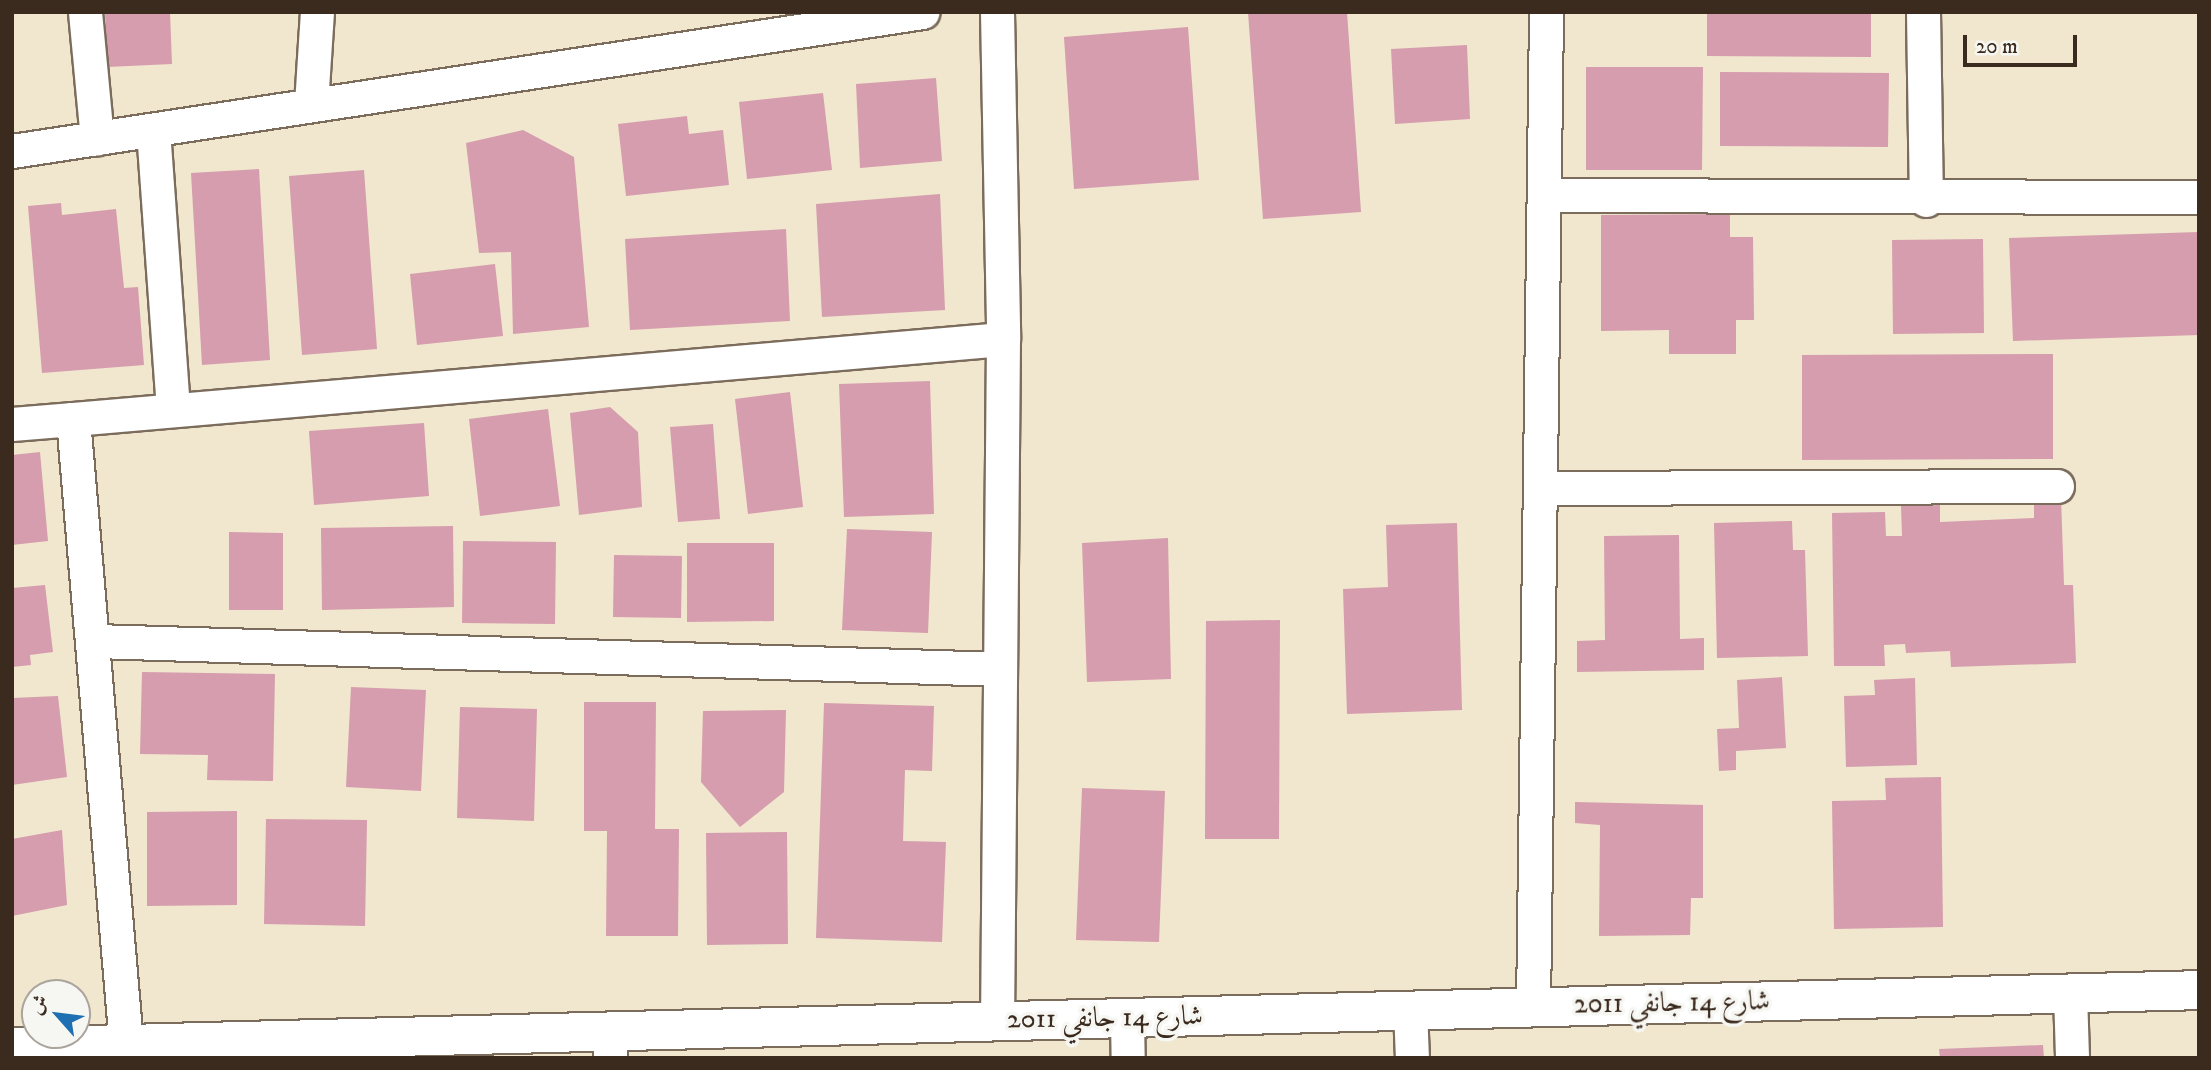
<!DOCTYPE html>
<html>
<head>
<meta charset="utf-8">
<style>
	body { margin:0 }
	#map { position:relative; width:2211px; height:1070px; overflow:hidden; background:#f1e6ce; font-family:"IM FELL DW Pica",Amiri,serif }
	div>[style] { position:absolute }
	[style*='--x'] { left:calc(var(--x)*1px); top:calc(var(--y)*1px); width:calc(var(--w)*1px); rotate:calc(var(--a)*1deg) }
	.building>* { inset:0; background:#d59dad }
	.roads { filter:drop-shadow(2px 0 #7b6c5c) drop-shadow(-2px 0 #7b6c5c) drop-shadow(0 2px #7b6c5c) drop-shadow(0 -2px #7b6c5c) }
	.minor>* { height:33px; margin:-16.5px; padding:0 16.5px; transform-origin:16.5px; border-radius:16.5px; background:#fff }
	.tertiary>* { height:38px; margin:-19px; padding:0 19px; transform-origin:19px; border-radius:19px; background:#fff }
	span { translate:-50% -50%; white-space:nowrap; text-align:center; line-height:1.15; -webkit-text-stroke:7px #f6f6f2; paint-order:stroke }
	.street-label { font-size:28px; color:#3b2a1e }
	.frame { position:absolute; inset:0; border:14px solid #3b2a1e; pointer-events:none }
	.north { position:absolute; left:21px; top:979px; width:70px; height:70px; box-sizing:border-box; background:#f6f6f2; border:2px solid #aba49d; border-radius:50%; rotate:298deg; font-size:19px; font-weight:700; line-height:28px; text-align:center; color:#3b2a1e }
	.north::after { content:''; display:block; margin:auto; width:24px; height:32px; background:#1f6fb2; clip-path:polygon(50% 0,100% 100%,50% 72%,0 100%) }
	.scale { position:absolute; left:1963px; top:35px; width:114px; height:32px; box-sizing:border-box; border:4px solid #3b2a1e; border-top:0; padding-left:9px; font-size:21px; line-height:24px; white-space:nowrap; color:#3b2a1e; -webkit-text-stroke:5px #f6f6f2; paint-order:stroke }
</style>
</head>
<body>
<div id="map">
	<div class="building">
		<i style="clip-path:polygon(105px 12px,170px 12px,172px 64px,107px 67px)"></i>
		<i style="clip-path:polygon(1248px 12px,1347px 12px,1361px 212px,1263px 219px)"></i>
		<i style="clip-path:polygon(1707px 12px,1871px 12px,1871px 57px,1707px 56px)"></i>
		<i style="clip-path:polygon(1188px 27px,1199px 180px,1074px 189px,1064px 37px)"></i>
		<i style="clip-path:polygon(1467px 45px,1470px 119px,1395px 124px,1391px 49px)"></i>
		<i style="clip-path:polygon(1586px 67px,1703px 67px,1702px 170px,1586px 170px)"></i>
		<i style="clip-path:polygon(1720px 72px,1889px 73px,1888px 147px,1720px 146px)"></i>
		<i style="clip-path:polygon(936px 78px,942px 161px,860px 168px,856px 84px)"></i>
		<i style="clip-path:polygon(823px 93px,832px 170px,747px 179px,739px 102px)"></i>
		<i style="clip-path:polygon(687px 116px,689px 134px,723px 130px,729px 185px,626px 196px,618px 124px)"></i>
		<i style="clip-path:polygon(523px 130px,574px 157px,589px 327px,513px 334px,511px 252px,479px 253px,466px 143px)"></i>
		<i style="clip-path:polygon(259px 169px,270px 360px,202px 365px,191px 173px)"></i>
		<i style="clip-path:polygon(364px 170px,377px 349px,302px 355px,289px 176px)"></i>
		<i style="clip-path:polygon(940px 194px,945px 310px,822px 317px,816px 204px)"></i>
		<i style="clip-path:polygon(61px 203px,62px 215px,116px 209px,124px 288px,138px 287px,144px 365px,42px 373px,28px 206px)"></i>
		<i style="clip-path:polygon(1730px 214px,1730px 237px,1753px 237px,1754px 320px,1736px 320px,1736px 354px,1669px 354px,1669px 330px,1601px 331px,1601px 215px)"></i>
		<i style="clip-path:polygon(786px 229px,790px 321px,630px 330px,625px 239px)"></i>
		<i style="clip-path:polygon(2199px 232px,2199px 335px,2013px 341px,2009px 238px)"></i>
		<i style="clip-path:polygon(1983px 239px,1984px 333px,1893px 334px,1892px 240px)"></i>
		<i style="clip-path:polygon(495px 264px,503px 336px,417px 345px,410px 274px)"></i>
		<i style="clip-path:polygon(2053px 354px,2053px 459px,1802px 460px,1802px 355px)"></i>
		<i style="clip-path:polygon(930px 381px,934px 514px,844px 517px,839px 384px)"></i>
		<i style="clip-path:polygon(790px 392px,803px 507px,748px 514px,735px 399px)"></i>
		<i style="clip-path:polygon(610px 407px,638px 432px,642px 507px,579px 515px,570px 413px)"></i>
		<i style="clip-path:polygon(548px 409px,560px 506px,480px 516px,469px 419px)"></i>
		<i style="clip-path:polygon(424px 423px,429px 496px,314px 505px,309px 431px)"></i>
		<i style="clip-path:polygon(713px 424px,720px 519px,678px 522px,670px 427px)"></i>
		<i style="clip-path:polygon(40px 452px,48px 541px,12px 545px,12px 455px)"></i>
		<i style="clip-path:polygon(2061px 497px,2064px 585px,2073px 585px,2076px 663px,1951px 667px,1950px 651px,1906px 653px,1905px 644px,1884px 645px,1885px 666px,1834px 666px,1832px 513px,1885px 512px,1886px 536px,1902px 536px,1901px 506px,1940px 505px,1940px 522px,2034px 518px,2034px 498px)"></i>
		<i style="clip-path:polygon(1792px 521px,1793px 550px,1805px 550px,1808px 656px,1717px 658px,1714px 523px)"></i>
		<i style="clip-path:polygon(1457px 523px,1462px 710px,1347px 714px,1343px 589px,1388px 587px,1386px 525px)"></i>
		<i style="clip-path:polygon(453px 526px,454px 607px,322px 610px,321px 528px)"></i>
		<i style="clip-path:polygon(847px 529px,932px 532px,928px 633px,842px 630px)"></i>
		<i style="clip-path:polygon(229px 532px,283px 533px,283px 610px,229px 610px)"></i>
		<i style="clip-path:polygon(1679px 535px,1680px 639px,1704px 638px,1704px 670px,1577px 672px,1577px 641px,1605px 640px,1604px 536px)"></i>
		<i style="clip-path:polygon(1168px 538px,1171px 679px,1087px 682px,1082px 543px)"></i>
		<i style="clip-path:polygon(463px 541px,556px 542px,555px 624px,462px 623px)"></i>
		<i style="clip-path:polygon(687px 543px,774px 543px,774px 621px,687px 622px)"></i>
		<i style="clip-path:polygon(614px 555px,682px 556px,681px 618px,613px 617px)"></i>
		<i style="clip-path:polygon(45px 585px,53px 652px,30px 655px,31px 665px,12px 667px,12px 588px)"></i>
		<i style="clip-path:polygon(1280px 620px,1279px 839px,1205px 839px,1206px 621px)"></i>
		<i style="clip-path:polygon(142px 672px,275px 674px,273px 781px,207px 780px,208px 755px,140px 754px)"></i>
		<i style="clip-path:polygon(1782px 677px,1786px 748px,1736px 751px,1736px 770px,1719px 771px,1717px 729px,1739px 728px,1737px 680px)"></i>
		<i style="clip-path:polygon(1915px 678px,1917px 765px,1846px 767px,1844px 696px,1875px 695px,1874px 680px)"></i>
		<i style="clip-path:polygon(351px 687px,426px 690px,421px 791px,346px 787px)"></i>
		<i style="clip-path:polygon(58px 696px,67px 777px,12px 785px,12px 698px)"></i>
		<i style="clip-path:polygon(584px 702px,656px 702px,655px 829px,679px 829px,678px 936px,606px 936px,607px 831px,584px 831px)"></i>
		<i style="clip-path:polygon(824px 703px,934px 706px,932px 771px,905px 770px,903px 841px,946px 842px,942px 942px,816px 938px)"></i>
		<i style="clip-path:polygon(460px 707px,537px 709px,534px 821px,457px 818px)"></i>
		<i style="clip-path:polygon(786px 710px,784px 792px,740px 827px,701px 782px,703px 711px)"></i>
		<i style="clip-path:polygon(1941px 777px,1943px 927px,1834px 929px,1832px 801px,1886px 800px,1885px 778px)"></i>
		<i style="clip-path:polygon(1082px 788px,1165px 791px,1159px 942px,1076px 940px)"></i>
		<i style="clip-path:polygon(1575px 802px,1703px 805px,1703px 898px,1691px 898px,1690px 935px,1599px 936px,1600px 825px,1575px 823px)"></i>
		<i style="clip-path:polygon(237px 811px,237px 905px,147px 906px,147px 812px)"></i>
		<i style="clip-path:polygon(266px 819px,367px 820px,365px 926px,264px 924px)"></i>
		<i style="clip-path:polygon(62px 830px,67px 905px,12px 916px,12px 839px)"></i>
		<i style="clip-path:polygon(787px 832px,788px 944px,707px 945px,706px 833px)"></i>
		<i style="clip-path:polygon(2043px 1045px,2044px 1058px,1940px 1058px,1939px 1049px)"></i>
	</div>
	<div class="roads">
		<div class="minor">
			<i style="--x:85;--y:12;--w:127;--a:84.6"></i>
			<i style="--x:997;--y:12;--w:327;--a:88.9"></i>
			<i style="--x:1003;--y:339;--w:681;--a:90.5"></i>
			<i style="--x:1923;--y:12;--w:188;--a:89.1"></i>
			<i style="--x:311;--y:104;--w:92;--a:-86.3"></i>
			<i style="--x:153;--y:130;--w:280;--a:85.9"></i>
			<i style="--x:12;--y:151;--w:921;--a:-8.68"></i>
			<i style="--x:1545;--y:195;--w:654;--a:0.18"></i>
			<i style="--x:73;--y:419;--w:933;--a:-4.92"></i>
			<i style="--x:12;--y:424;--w:61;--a:-4.7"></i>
			<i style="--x:73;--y:419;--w:626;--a:85.15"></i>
			<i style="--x:1541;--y:488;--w:516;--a:-0.22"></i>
			<i style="--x:95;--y:641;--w:905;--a:1.77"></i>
			<i style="--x:2070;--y:993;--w:65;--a:88.2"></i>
			<i style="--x:1533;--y:1007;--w:995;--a:-89.25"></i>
			<i style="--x:1410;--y:1009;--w:49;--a:87.7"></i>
			<i style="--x:1127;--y:1019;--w:39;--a:89"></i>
			<i style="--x:610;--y:1058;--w:24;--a:-90"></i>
		</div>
		<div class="tertiary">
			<i style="--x:12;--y:1047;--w:2188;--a:-1.49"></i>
		</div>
	</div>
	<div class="street-label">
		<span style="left:1672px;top:1003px;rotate:-1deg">شارع 14 جانفي 2011</span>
		<span style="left:1105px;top:1018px;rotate:-1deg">شارع 14 جانفي 2011</span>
	</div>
	<div class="frame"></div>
	<div class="north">ش</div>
	<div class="scale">20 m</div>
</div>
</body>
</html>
